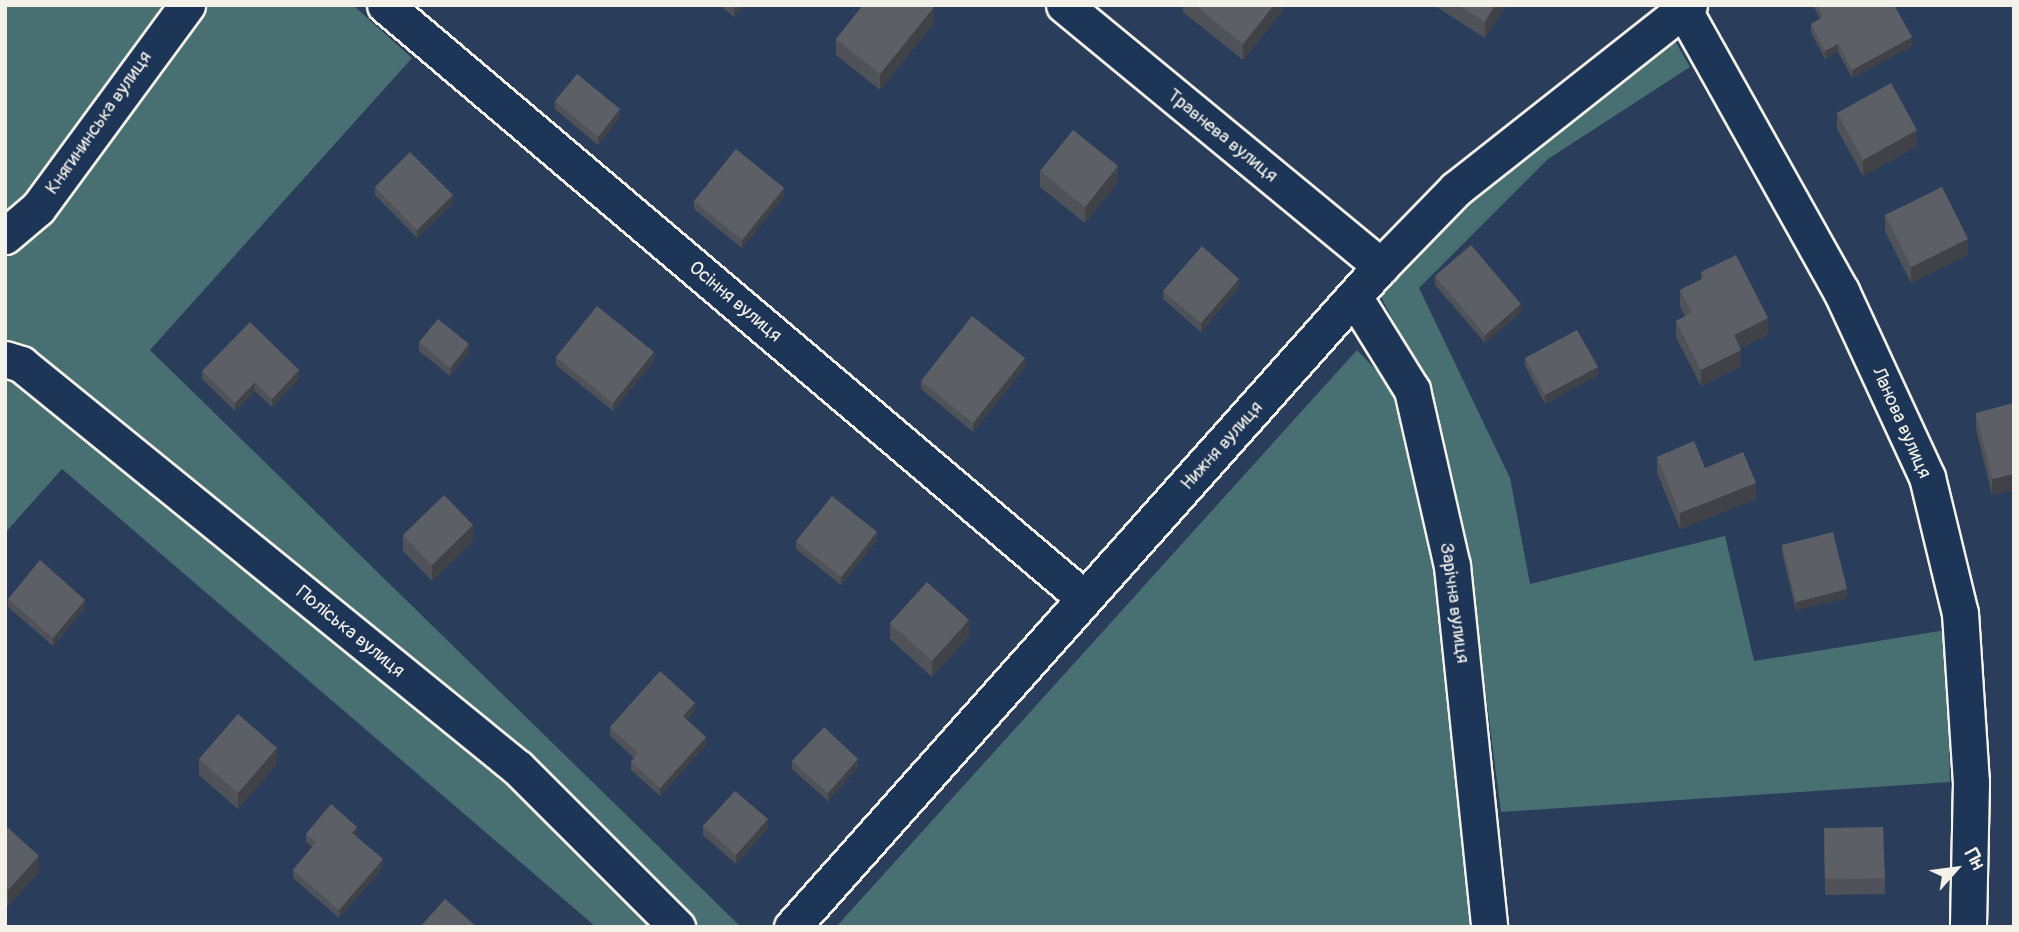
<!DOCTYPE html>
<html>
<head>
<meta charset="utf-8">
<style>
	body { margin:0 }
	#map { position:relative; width:2019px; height:932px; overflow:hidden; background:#2a3d5a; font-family:Pangolin,sans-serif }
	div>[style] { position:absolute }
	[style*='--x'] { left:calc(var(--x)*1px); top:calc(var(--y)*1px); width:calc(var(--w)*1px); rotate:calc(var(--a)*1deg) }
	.green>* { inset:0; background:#486f72 }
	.roads { filter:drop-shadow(2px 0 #f4f1e8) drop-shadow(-2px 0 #f4f1e8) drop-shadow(0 2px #f4f1e8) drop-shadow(0 -2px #f4f1e8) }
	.minor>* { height:35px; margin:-17.5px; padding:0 17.5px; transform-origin:17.5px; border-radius:17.5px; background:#1d3557 }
	.wall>* { inset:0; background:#505259 }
	.shaded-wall>* { inset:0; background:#414248 }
	.building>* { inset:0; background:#5d5f67 }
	span { translate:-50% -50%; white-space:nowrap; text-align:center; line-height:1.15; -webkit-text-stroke:7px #1d3557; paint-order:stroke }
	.street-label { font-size:19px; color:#f4f1e8 }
	.frame { position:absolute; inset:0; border:7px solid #f4f1e8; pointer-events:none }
	.north { position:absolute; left:1921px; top:834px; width:70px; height:70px; -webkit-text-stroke:5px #1d3557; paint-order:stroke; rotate:62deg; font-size:19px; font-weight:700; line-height:28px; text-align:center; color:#f4f1e8 }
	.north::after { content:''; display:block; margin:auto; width:24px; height:32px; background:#f4f1e8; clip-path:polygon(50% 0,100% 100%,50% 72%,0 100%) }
</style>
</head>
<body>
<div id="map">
	<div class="green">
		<i style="clip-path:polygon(5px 5px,353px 5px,412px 58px,150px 350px,741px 927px,697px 927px,527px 757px,5px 344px)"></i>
		<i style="clip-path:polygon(1674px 39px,1690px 67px,1548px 159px,1419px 288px,1510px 478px,1530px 584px,1725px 536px,1754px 661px,1946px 630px,1950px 782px,1501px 812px,1469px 565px,1426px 383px,1381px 297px,1470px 199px)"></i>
		<i style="clip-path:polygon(1357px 350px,1401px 396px,1438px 569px,1470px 927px,836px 927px)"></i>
		<i style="clip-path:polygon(5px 371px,509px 780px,652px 927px,596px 927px,62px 469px,5px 533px)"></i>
	</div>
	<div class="roads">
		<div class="minor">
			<i style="--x:385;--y:5;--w:917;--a:40.31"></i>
			<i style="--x:1064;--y:5;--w:411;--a:39.5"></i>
			<i style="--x:1681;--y:5;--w:328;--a:60.8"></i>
			<i style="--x:1841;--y:291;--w:205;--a:65.2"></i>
			<i style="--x:1927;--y:477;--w:140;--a:76.4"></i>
			<i style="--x:1960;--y:613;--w:169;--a:86.3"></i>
			<i style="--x:1971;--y:782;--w:145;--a:91.2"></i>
			<i style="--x:5;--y:236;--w:43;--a:-40.3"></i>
			<i style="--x:38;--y:208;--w:252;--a:-53.7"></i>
			<i style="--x:1355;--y:298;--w:108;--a:58.2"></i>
			<i style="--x:1412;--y:390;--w:180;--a:77.2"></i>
			<i style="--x:1452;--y:566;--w:363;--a:84.1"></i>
			<i style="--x:5;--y:359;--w:17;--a:17"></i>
			<i style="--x:21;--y:364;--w:640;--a:39.11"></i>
			<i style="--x:518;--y:768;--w:225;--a:45"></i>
			<i style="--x:792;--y:927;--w:885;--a:-48.3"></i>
			<i style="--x:1381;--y:266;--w:107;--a:-45.8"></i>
			<i style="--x:1456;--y:189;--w:297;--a:-38.3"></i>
		</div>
	</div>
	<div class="wall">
		<i style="clip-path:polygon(720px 5px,744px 5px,734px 17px)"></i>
		<i style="clip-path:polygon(1183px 5px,1283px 5px,1283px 10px,1243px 60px,1183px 12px)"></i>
		<i style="clip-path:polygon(1437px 5px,1506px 5px,1485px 38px,1437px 7px)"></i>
		<i style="clip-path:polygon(1813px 5px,1894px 5px,1912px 46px,1852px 78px,1838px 52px,1825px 59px,1811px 32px,1811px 24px,1820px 19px)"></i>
		<i style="clip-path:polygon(934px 23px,880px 90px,836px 55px,836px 39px)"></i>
		<i style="clip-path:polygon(555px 101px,620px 117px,598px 145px,555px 109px)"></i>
		<i style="clip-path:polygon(1837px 113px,1917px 146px,1863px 176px,1837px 129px)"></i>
		<i style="clip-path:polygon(1040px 171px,1118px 182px,1085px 223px,1040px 187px)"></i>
		<i style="clip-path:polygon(375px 187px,453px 203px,417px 238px,375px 195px)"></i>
		<i style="clip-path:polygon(784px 196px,742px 248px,694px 209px,694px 201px)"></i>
		<i style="clip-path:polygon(1885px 215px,1968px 255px,1911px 283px,1885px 231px)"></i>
		<i style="clip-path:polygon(1701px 272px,1768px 334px,1740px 348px,1741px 366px,1701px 386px,1676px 337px,1676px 321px,1685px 316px,1680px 306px,1680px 290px,1701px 279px)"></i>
		<i style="clip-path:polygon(1435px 276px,1521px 312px,1485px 343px,1435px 285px)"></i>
		<i style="clip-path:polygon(1239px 287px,1201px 332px,1163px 299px,1163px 291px)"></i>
		<i style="clip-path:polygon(419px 342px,469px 352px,450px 376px,419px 351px)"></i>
		<i style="clip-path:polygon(556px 357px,654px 361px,613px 411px,556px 365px)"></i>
		<i style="clip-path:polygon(1525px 358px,1598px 375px,1545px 404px,1525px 366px)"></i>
		<i style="clip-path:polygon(1025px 367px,973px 432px,921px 389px,921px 381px)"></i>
		<i style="clip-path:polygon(202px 371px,299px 379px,272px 407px,255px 391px,235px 411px,202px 379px)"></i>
		<i style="clip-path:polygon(2014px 403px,2014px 490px,1992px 495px,1976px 429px,1976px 413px)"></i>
		<i style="clip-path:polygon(1657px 457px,1756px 499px,1680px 529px,1657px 473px)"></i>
		<i style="clip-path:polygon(403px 535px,473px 541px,432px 581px,403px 551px)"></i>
		<i style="clip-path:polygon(877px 540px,841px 585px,796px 549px,796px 541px)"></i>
		<i style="clip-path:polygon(1782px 545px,1847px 598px,1796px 610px,1782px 553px)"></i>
		<i style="clip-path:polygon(8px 599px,85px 608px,53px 646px,8px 607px)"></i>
		<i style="clip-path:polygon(890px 623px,969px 636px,932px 677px,890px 639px)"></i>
		<i style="clip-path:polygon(695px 711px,687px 720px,706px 745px,660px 796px,631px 770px,631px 762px,634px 758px,610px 736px,610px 727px)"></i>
		<i style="clip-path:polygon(199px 759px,277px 764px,238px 809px,199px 775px)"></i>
		<i style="clip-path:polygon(792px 761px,858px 767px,828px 801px,792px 769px)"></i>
		<i style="clip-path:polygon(5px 825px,39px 872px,8px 906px,5px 904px)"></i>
		<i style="clip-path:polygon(703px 826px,768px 828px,736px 864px,703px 835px)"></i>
		<i style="clip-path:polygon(1824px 828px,1885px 878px,1885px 894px,1825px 895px)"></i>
		<i style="clip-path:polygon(306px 834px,357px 835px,356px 836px,383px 867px,339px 918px,293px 878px,293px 870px,312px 847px,306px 842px)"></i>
	</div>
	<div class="shaded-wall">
		<i style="clip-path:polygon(737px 5px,744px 5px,734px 17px,734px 8px)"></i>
		<i style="clip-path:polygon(1274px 5px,1283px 5px,1283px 10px,1243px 60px,1243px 44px)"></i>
		<i style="clip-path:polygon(1495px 5px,1506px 5px,1485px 38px,1485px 22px)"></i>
		<i style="clip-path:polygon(934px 7px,934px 23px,880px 90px,880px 74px)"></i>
		<i style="clip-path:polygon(1912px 37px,1912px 46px,1852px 78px,1852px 70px)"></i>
		<i style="clip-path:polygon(1838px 44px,1838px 52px,1825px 59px,1825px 51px)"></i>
		<i style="clip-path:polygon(620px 109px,620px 117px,598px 145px,598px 137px)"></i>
		<i style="clip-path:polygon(1917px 130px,1917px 146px,1863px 176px,1863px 160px)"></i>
		<i style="clip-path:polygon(1118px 166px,1118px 182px,1085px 223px,1085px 207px)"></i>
		<i style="clip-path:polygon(784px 188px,784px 196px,742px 248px,742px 240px)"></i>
		<i style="clip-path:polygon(453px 195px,453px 203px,417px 238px,417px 230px)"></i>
		<i style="clip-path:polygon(1968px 239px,1968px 255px,1911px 283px,1911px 267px)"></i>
		<i style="clip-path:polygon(1239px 279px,1239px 287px,1201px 332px,1201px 323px)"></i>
		<i style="clip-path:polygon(1521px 304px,1521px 312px,1485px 343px,1485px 335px)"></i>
		<i style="clip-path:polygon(1768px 318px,1768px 334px,1734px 351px,1734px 335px)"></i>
		<i style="clip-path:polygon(469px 344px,469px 352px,450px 376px,450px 368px)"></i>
		<i style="clip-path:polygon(1741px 350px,1741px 366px,1701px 386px,1701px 370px)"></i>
		<i style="clip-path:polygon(654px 352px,654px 361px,613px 411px,613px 403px)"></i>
		<i style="clip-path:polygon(1025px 358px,1025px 367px,973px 432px,973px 423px)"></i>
		<i style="clip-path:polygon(1598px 367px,1598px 375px,1545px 404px,1545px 395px)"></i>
		<i style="clip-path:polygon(299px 370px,299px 379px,272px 407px,272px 399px)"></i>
		<i style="clip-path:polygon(255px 382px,255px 391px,235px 411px,235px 403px)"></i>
		<i style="clip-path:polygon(2014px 474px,2014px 490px,1992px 495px,1992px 479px)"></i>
		<i style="clip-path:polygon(1756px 483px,1756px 499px,1680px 529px,1680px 513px)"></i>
		<i style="clip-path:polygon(473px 525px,473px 541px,432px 581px,432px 565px)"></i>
		<i style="clip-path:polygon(877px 532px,877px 540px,841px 585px,841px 577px)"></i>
		<i style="clip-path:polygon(1847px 589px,1847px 598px,1796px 610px,1796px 602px)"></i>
		<i style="clip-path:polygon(85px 600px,85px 608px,53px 646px,53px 638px)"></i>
		<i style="clip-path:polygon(969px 620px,969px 636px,932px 677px,932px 661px)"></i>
		<i style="clip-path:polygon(695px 703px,695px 711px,683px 725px,683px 716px)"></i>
		<i style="clip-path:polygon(706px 737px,706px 745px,660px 796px,660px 788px)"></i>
		<i style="clip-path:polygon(277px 748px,277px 764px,238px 809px,238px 793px)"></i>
		<i style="clip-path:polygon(858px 759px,858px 767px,828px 801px,828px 793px)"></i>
		<i style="clip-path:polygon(768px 819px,768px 828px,736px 864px,736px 855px)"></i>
		<i style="clip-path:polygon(357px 827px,357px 835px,352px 841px,352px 833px)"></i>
		<i style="clip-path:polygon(39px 856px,39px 872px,8px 906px,8px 890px)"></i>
		<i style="clip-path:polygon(383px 859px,383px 867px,339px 918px,339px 910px)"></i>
	</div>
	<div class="building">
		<i style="clip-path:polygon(863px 5px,932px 5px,934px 7px,880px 74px,836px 39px)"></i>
		<i style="clip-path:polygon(1195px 5px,1274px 5px,1243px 44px)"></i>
		<i style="clip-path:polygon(1459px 5px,1495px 5px,1485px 22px)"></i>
		<i style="clip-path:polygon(1817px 5px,1894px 5px,1912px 37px,1852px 70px,1838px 44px,1825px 51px,1811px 24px,1823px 17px)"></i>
		<i style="clip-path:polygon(577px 74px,620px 109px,598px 137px,555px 101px)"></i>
		<i style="clip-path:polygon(1891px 83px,1917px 130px,1863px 160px,1837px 113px)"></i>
		<i style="clip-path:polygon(1073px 130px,1118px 166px,1085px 207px,1040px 171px)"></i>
		<i style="clip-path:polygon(736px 149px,784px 188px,742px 240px,694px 201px)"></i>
		<i style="clip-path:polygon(410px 152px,453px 195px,417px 230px,375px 187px)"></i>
		<i style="clip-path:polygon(1942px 187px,1968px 239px,1911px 267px,1885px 215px)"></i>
		<i style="clip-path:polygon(1471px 245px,1521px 304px,1485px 335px,1435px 276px)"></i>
		<i style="clip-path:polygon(1202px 246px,1239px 279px,1201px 323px,1163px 291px)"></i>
		<i style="clip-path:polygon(1736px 255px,1768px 318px,1734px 335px,1741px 350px,1701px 370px,1676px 321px,1692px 313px,1680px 290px,1704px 278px,1701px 272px)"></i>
		<i style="clip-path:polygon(597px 306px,654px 352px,613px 403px,556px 357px)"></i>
		<i style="clip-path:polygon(972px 316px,1025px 358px,973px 423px,921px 381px)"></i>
		<i style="clip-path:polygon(438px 319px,469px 344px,450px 368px,419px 342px)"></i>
		<i style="clip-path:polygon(250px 322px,299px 370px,272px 399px,255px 382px,235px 403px,202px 371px)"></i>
		<i style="clip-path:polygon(1577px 330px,1598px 367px,1545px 395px,1525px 358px)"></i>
		<i style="clip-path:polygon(2014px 403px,2014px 474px,1992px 479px,1976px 413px)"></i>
		<i style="clip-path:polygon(1694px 441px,1705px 468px,1743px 452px,1756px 483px,1680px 513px,1657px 457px)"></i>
		<i style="clip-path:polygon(444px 495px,473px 525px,432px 565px,403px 535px)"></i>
		<i style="clip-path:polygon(832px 496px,877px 532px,841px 577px,796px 541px)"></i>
		<i style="clip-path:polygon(1833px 532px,1847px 589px,1796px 602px,1782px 545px)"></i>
		<i style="clip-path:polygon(40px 560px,85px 600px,53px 638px,8px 599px)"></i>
		<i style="clip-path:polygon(927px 582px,969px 620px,932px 661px,890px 623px)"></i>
		<i style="clip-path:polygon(660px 671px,695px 703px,683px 716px,706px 737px,660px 788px,631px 762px,638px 753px,610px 727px)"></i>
		<i style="clip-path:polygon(238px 714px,277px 748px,238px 793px,199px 759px)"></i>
		<i style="clip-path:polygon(824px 727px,858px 759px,828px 793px,792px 761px)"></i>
		<i style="clip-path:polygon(735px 791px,768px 819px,736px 855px,703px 826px)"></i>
		<i style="clip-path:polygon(331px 804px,357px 827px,352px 833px,383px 859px,339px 910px,293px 870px,316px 842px,306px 834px)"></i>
		<i style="clip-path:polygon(5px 825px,39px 856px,8px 890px,5px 887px)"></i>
		<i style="clip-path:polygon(1883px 827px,1885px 878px,1825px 879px,1824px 828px)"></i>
		<i style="clip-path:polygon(445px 899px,477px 927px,420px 927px)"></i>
	</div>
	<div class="street-label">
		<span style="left:99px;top:123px;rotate:-55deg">Княгининська вулиця</span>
		<span style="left:1222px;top:136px;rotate:39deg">Травнева вулиця</span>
		<span style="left:735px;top:302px;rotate:40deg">Осіння вулиця</span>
		<span style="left:1901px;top:423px;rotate:66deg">Ланова вулиця</span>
		<span style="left:1222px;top:446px;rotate:-48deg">Нижня вулиця</span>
		<span style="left:1454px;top:603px;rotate:82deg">Зарічна вулиця</span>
		<span style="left:350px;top:632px;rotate:39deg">Поліська вулиця</span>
	</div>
	<div class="frame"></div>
	<div class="north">Пн</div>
</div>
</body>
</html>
